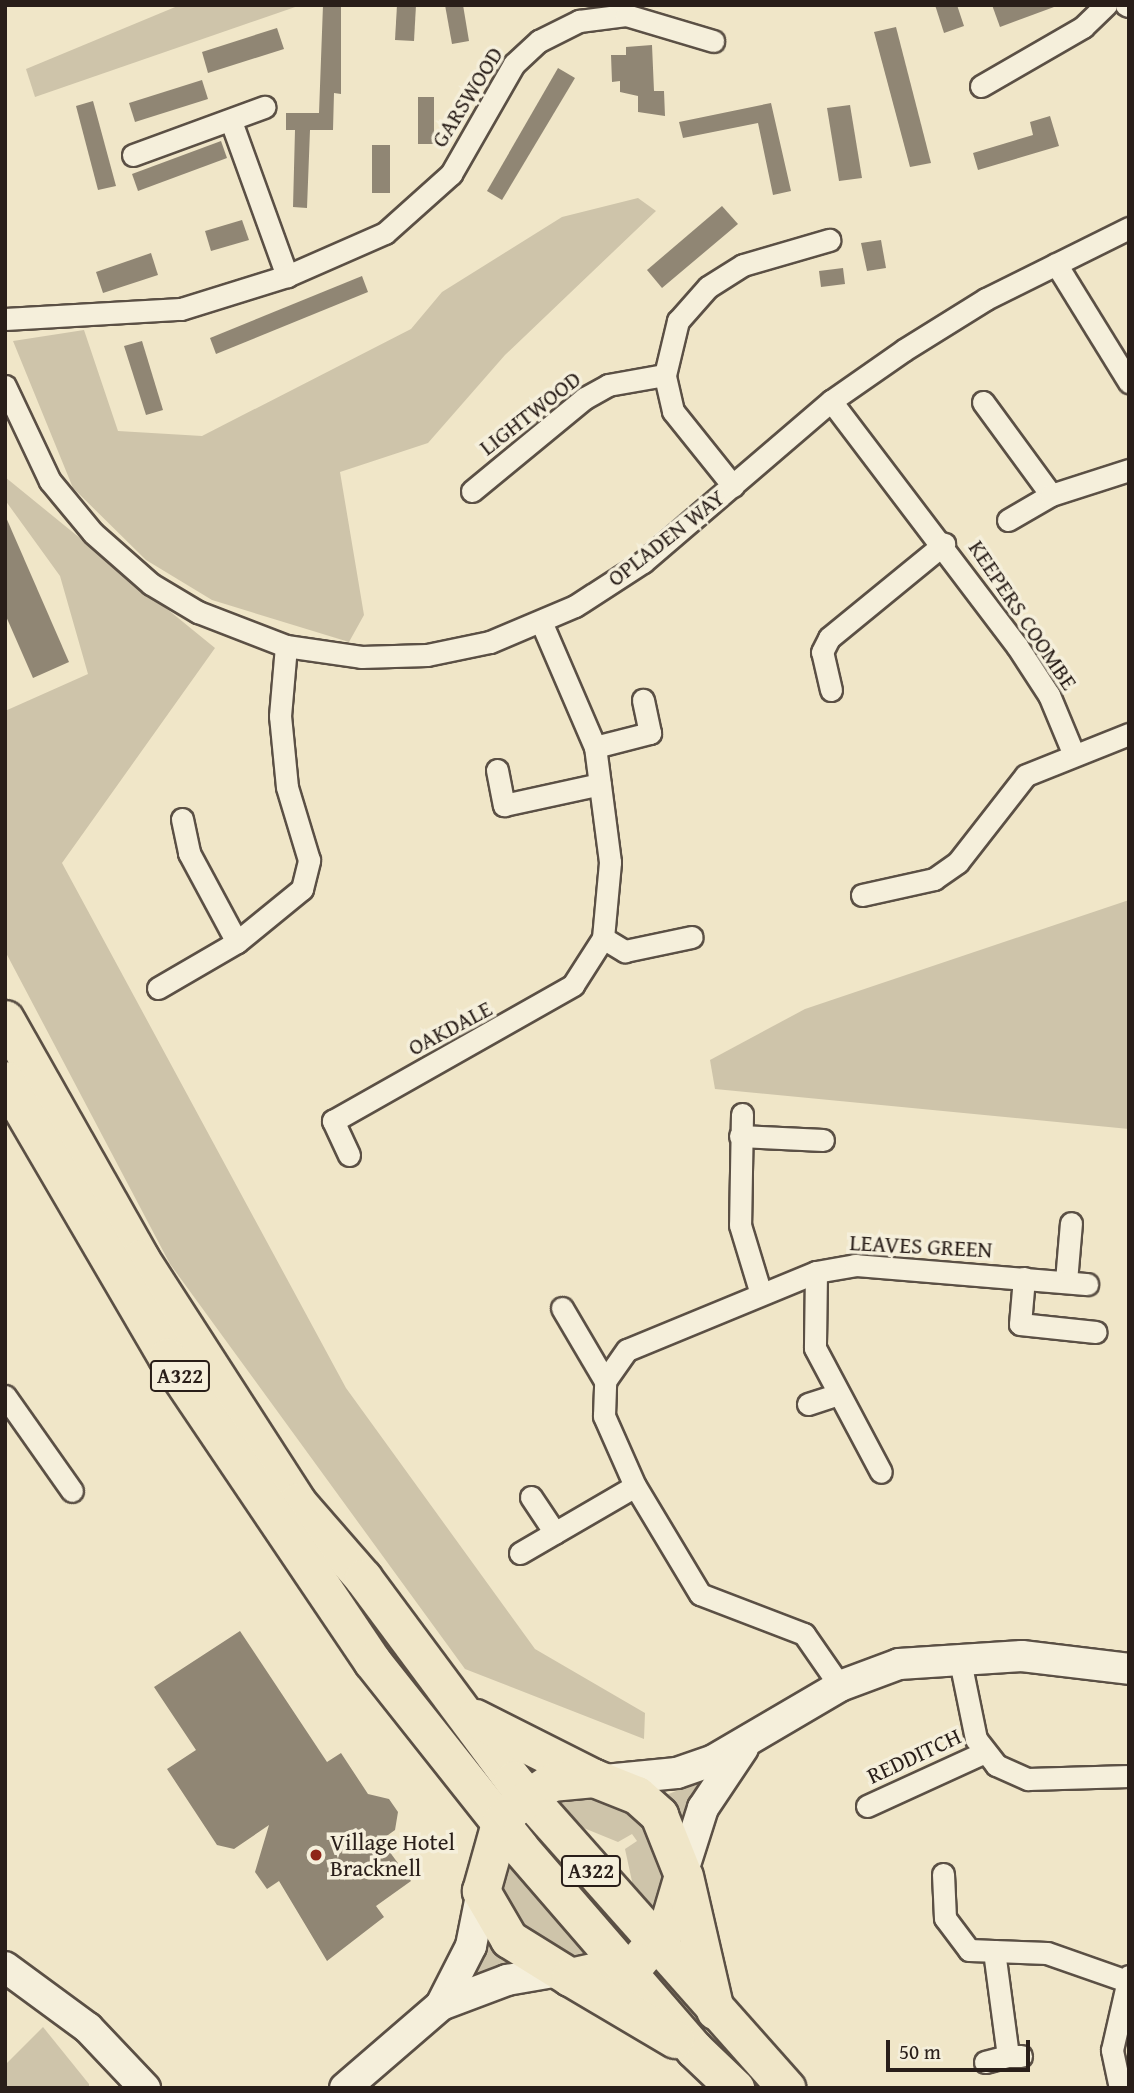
<!DOCTYPE html>
<html>
<head>
<meta charset="utf-8">
<style>
	body { margin:0 }
	#map { position:relative; width:1134px; height:2093px; overflow:hidden; background:#f0e6c8; font-family:"Gentium Book Plus",serif }
	div>[style] { position:absolute }
	[style*='--x'] { left:calc(var(--x)*1px); top:calc(var(--y)*1px); width:calc(var(--w)*1px); rotate:calc(var(--a)*1deg) }
	.green>* { inset:0; background:#cec4aa }
	.building>* { inset:0; background:#908674 }
	.roads { filter:drop-shadow(2px 0 #5b5045) drop-shadow(-2px 0 #5b5045) drop-shadow(0 2px #5b5045) drop-shadow(0 -2px #5b5045) }
	.street>* { height:21px; margin:-10.5px; padding:0 10.5px; transform-origin:10.5px; border-radius:10.5px; background:#f5efdb }
	.secondary>* { height:30px; margin:-15px; padding:0 15px; transform-origin:15px; border-radius:15px; background:#f5efdb }
	.highway>* { height:37px; margin:-18.5px; padding:0 18.5px; transform-origin:18.5px; border-radius:18.5px; background:#f0e6c8 }
	.dots>* { width:19px; height:19px; translate:-50% -50%; box-sizing:border-box; border:4px solid #f5efdb; border-radius:50% }
	span { translate:-50% -50%; white-space:nowrap; text-align:center; line-height:1.15; -webkit-text-stroke:7px #f5efdb; paint-order:stroke }
	.shield-label span { padding:2px 5px; background:#f5efdb; border:2px solid; border-radius:5px; -webkit-text-stroke-width:0 }
	.shield-label { font-size:21px; color:#291e19; font-weight:700 }
	.street-label { font-size:23px; color:#291e19 }
	.poi-label { font-size:23px; color:#291e19 }
	.left { translate:0 -50%; text-align:left }
	.frame { position:absolute; inset:0; border:7px solid #291e19; pointer-events:none }
	.scale { position:absolute; left:886px; top:2040px; width:144px; height:32px; box-sizing:border-box; border:4px solid #291e19; border-top:0; padding-left:9px; font-size:21px; line-height:24px; white-space:nowrap; color:#291e19; -webkit-text-stroke:5px #f5efdb; paint-order:stroke }
</style>
</head>
<body>
<div id="map">
	<div class="green">
		<i style="clip-path:polygon(180px 5px,301px 5px,35px 97px,26px 69px)"></i>
		<i style="clip-path:polygon(638px 198px,656px 211px,505px 355px,428px 443px,340px 472px,364px 615px,349px 642px,212px 600px,146px 560px,73px 488px,13px 341px,84px 330px,118px 431px,202px 436px,411px 329px,442px 292px,562px 217px)"></i>
		<i style="clip-path:polygon(5px 477px,215px 648px,62px 863px,346px 1388px,535px 1649px,645px 1713px,644px 1739px,465px 1669px,170px 1264px,5px 951px,5px 711px,88px 674px,60px 576px,5px 500px)"></i>
		<i style="clip-path:polygon(1129px 900px,1129px 1129px,715px 1089px,710px 1060px,805px 1009px)"></i>
		<i style="clip-path:polygon(707px 1779px,693px 1796px,682px 1824px,664px 1801px,666px 1795px)"></i>
		<i style="clip-path:polygon(591px 1793px,636px 1809px,669px 1869px,657px 1922px,636px 1900px,625px 1849px,637px 1841px,632px 1834px,618px 1842px,569px 1822px,551px 1800px)"></i>
		<i style="clip-path:polygon(503px 1856px,597px 1961px,575px 1961px,530px 1941px,501px 1889px)"></i>
		<i style="clip-path:polygon(490px 1937px,514px 1966px,465px 1982px,479px 1965px)"></i>
		<i style="clip-path:polygon(43px 2027px,89px 2084px,89px 2088px,5px 2088px,5px 2065px)"></i>
	</div>
	<div class="building">
		<i style="clip-path:polygon(323px 5px,341px 5px,341px 94px,334px 93px,333px 130px,310px 130px,307px 208px,293px 207px,295px 130px,286px 130px,286px 113px,319px 113px)"></i>
		<i style="clip-path:polygon(397px 5px,416px 5px,414px 41px,395px 40px)"></i>
		<i style="clip-path:polygon(445px 5px,463px 5px,469px 41px,452px 44px)"></i>
		<i style="clip-path:polygon(935px 5px,957px 5px,964px 26px,944px 33px)"></i>
		<i style="clip-path:polygon(992px 5px,1053px 5px,1054px 7px,1000px 27px)"></i>
		<i style="clip-path:polygon(896px 27px,931px 163px,910px 167px,874px 32px)"></i>
		<i style="clip-path:polygon(277px 28px,284px 49px,208px 73px,202px 52px)"></i>
		<i style="clip-path:polygon(652px 45px,654px 91px,664px 91px,665px 116px,638px 112px,638px 96px,620px 92px,620px 81px,612px 82px,611px 55px,626px 55px,626px 47px)"></i>
		<i style="clip-path:polygon(558px 68px,575px 78px,502px 200px,487px 191px)"></i>
		<i style="clip-path:polygon(202px 80px,208px 99px,135px 122px,129px 103px)"></i>
		<i style="clip-path:polygon(418px 97px,434px 97px,434px 144px,418px 144px)"></i>
		<i style="clip-path:polygon(93px 101px,116px 186px,98px 190px,76px 106px)"></i>
		<i style="clip-path:polygon(771px 103px,791px 191px,773px 195px,758px 123px,683px 138px,679px 122px)"></i>
		<i style="clip-path:polygon(850px 105px,862px 178px,839px 181px,827px 108px)"></i>
		<i style="clip-path:polygon(1050px 116px,1059px 146px,978px 170px,973px 153px,1033px 135px,1030px 122px)"></i>
		<i style="clip-path:polygon(221px 141px,227px 158px,138px 191px,132px 174px)"></i>
		<i style="clip-path:polygon(372px 145px,390px 145px,390px 193px,372px 193px)"></i>
		<i style="clip-path:polygon(722px 206px,738px 224px,662px 288px,647px 270px)"></i>
		<i style="clip-path:polygon(242px 220px,249px 240px,211px 251px,205px 231px)"></i>
		<i style="clip-path:polygon(881px 240px,886px 268px,867px 271px,861px 243px)"></i>
		<i style="clip-path:polygon(151px 253px,158px 275px,103px 293px,96px 272px)"></i>
		<i style="clip-path:polygon(843px 268px,845px 284px,821px 287px,819px 271px)"></i>
		<i style="clip-path:polygon(362px 276px,368px 292px,216px 354px,210px 338px)"></i>
		<i style="clip-path:polygon(142px 341px,163px 410px,146px 415px,124px 346px)"></i>
		<i style="clip-path:polygon(5px 515px,69px 662px,33px 678px,5px 614px)"></i>
		<i style="clip-path:polygon(240px 1631px,327px 1762px,341px 1753px,368px 1794px,389px 1799px,398px 1812px,395px 1830px,381px 1840px,411px 1881px,376px 1906px,384px 1917px,327px 1961px,279px 1881px,267px 1889px,255px 1872px,269px 1825px,234px 1849px,217px 1845px,167px 1769px,196px 1750px,154px 1687px)"></i>
	</div>
	<div class="roads">
		<div class="street">
			<i style="--x:1126;--y:5;--w:3;--a:18"></i>
			<i style="--x:981;--y:86;--w:118;--a:-30"></i>
			<i style="--x:1083;--y:27;--w:32;--a:-44"></i>
			<i style="--x:232;--y:124;--w:162;--a:70.1"></i>
			<i style="--x:133;--y:155;--w:140;--a:-20.1"></i>
			<i style="--x:1056;--y:264;--w:139;--a:58.3"></i>
			<i style="--x:5;--y:319;--w:176;--a:-3.3"></i>
			<i style="--x:181;--y:309;--w:111;--a:-17.3"></i>
			<i style="--x:287;--y:276;--w:107;--a:-23.7"></i>
			<i style="--x:385;--y:233;--w:89;--a:-41.8"></i>
			<i style="--x:451;--y:174;--w:127;--a:-60.2"></i>
			<i style="--x:514;--y:64;--w:34;--a:-43"></i>
			<i style="--x:539;--y:41;--w:45;--a:-26.6"></i>
			<i style="--x:579;--y:21;--w:47;--a:-7.3"></i>
			<i style="--x:626;--y:15;--w:91;--a:16.6"></i>
			<i style="--x:5;--y:386;--w:105;--a:64.7"></i>
			<i style="--x:50;--y:481;--w:67;--a:50.4"></i>
			<i style="--x:93;--y:533;--w:77;--a:41.3"></i>
			<i style="--x:151;--y:584;--w:55;--a:30.8"></i>
			<i style="--x:198;--y:612;--w:94;--a:21.1"></i>
			<i style="--x:286;--y:646;--w:76;--a:8.3"></i>
			<i style="--x:361;--y:657;--w:66;--a:-1.7"></i>
			<i style="--x:427;--y:655;--w:64;--a:-11.7"></i>
			<i style="--x:490;--y:642;--w:92;--a:-23"></i>
			<i style="--x:575;--y:606;--w:81;--a:-32.9"></i>
			<i style="--x:643;--y:562;--w:248;--a:-40.6"></i>
			<i style="--x:831;--y:401;--w:89;--a:-34.9"></i>
			<i style="--x:904;--y:350;--w:97;--a:-31.9"></i>
			<i style="--x:986;--y:299;--w:160;--a:-26.4"></i>
			<i style="--x:831;--y:401;--w:308;--a:52.8"></i>
			<i style="--x:1017;--y:646;--w:59;--a:56.9"></i>
			<i style="--x:1049;--y:695;--w:65;--a:67.4"></i>
			<i style="--x:983;--y:402;--w:115;--a:53.8"></i>
			<i style="--x:733;--y:486;--w:96;--a:-128.7"></i>
			<i style="--x:673;--y:411;--w:37;--a:-103"></i>
			<i style="--x:665;--y:375;--w:56;--a:-76.5"></i>
			<i style="--x:678;--y:321;--w:45;--a:-48.6"></i>
			<i style="--x:708;--y:287;--w:41;--a:-32.2"></i>
			<i style="--x:743;--y:265;--w:90;--a:-16.2"></i>
			<i style="--x:472;--y:491;--w:146;--a:-39.5"></i>
			<i style="--x:585;--y:398;--w:26;--a:-29"></i>
			<i style="--x:608;--y:385;--w:58;--a:-10"></i>
			<i style="--x:1008;--y:520;--w:50;--a:-30.2"></i>
			<i style="--x:1051;--y:495;--w:82;--a:-17.8"></i>
			<i style="--x:831;--y:690;--w:39;--a:-103"></i>
			<i style="--x:822;--y:652;--w:16;--a:-63"></i>
			<i style="--x:829;--y:638;--w:149;--a:-39.3"></i>
			<i style="--x:595;--y:747;--w:57;--a:-14.3"></i>
			<i style="--x:650;--y:733;--w:34;--a:-102"></i>
			<i style="--x:497;--y:770;--w:36;--a:79"></i>
			<i style="--x:504;--y:805;--w:98;--a:-12.3"></i>
			<i style="--x:182;--y:819;--w:35;--a:78"></i>
			<i style="--x:189;--y:853;--w:101;--a:61.7"></i>
			<i style="--x:862;--y:895;--w:74;--a:-12.5"></i>
			<i style="--x:934;--y:879;--w:29;--a:-35"></i>
			<i style="--x:958;--y:862;--w:110;--a:-52"></i>
			<i style="--x:1026;--y:775;--w:111;--a:-21.7"></i>
			<i style="--x:603;--y:938;--w:26;--a:31"></i>
			<i style="--x:625;--y:951;--w:68;--a:-11.8"></i>
			<i style="--x:158;--y:988;--w:91;--a:-30.2"></i>
			<i style="--x:237;--y:942;--w:84;--a:-39.2"></i>
			<i style="--x:302;--y:889;--w:30;--a:-76"></i>
			<i style="--x:309;--y:860;--w:76;--a:-106.8"></i>
			<i style="--x:287;--y:787;--w:71;--a:-95.6"></i>
			<i style="--x:280;--y:716;--w:70;--a:-85.1"></i>
			<i style="--x:742;--y:1114;--w:111;--a:91"></i>
			<i style="--x:740;--y:1225;--w:69;--a:73.1"></i>
			<i style="--x:740;--y:1136;--w:83;--a:2.8"></i>
			<i style="--x:349;--y:1155;--w:38;--a:-115"></i>
			<i style="--x:333;--y:1121;--w:276;--a:-29.5"></i>
			<i style="--x:573;--y:985;--w:56;--a:-57.4"></i>
			<i style="--x:603;--y:938;--w:76;--a:-84.7"></i>
			<i style="--x:610;--y:862;--w:116;--a:-97.4"></i>
			<i style="--x:595;--y:747;--w:134;--a:-113.3"></i>
			<i style="--x:816;--y:1272;--w:76;--a:90.8"></i>
			<i style="--x:815;--y:1348;--w:140;--a:62"></i>
			<i style="--x:1024;--y:1278;--w:46;--a:95"></i>
			<i style="--x:1020;--y:1324;--w:76;--a:6"></i>
			<i style="--x:1066;--y:1281;--w:58;--a:-85.1"></i>
			<i style="--x:562;--y:1308;--w:85;--a:59.5"></i>
			<i style="--x:5;--y:1396;--w:116;--a:54.8"></i>
			<i style="--x:808;--y:1404;--w:32;--a:-18"></i>
			<i style="--x:531;--y:1497;--w:43;--a:56.3"></i>
			<i style="--x:520;--y:1553;--w:133;--a:-30.2"></i>
			<i style="--x:959;--y:1656;--w:85;--a:78.4"></i>
			<i style="--x:976;--y:1739;--w:33;--a:52"></i>
			<i style="--x:996;--y:1765;--w:35;--a:24"></i>
			<i style="--x:1028;--y:1779;--w:101;--a:-1.7"></i>
			<i style="--x:840;--y:1686;--w:63;--a:-124.7"></i>
			<i style="--x:804;--y:1634;--w:111;--a:-159"></i>
			<i style="--x:700;--y:1594;--w:126;--a:-121"></i>
			<i style="--x:635;--y:1486;--w:77;--a:-113.9"></i>
			<i style="--x:604;--y:1416;--w:35;--a:-88"></i>
			<i style="--x:605;--y:1381;--w:38;--a:-55"></i>
			<i style="--x:627;--y:1350;--w:204;--a:-22.4"></i>
			<i style="--x:816;--y:1272;--w:40;--a:-10"></i>
			<i style="--x:855;--y:1265;--w:233;--a:4.7"></i>
			<i style="--x:867;--y:1806;--w:128;--a:-24.6"></i>
			<i style="--x:943;--y:1874;--w:44;--a:87.4"></i>
			<i style="--x:945;--y:1918;--w:40;--a:53"></i>
			<i style="--x:969;--y:1950;--w:25;--a:2"></i>
			<i style="--x:1021;--y:2056;--w:13;--a:180"></i>
			<i style="--x:1008;--y:2056;--w:106;--a:-97.6"></i>
			<i style="--x:994;--y:1951;--w:53;--a:2.2"></i>
			<i style="--x:1047;--y:1953;--w:85;--a:19.3"></i>
			<i style="--x:985;--y:2062;--w:24;--a:-15"></i>
			<i style="--x:1120;--y:2088;--w:39;--a:-102"></i>
			<i style="--x:1112;--y:2050;--w:76;--a:-77.1"></i>
		</div>
		<div class="secondary">
			<i style="--x:605;--y:1780;--w:72;--a:-5.6"></i>
			<i style="--x:677;--y:1773;--w:39;--a:-19"></i>
			<i style="--x:714;--y:1760;--w:146;--a:-30.4"></i>
			<i style="--x:840;--y:1686;--w:63;--a:-20.4"></i>
			<i style="--x:899;--y:1664;--w:123;--a:-3.7"></i>
			<i style="--x:1022;--y:1656;--w:108;--a:6.9"></i>
			<i style="--x:683;--y:1871;--w:66;--a:-72.4"></i>
			<i style="--x:703;--y:1808;--w:72;--a:-56.3"></i>
			<i style="--x:5;--y:1967;--w:103;--a:36.3"></i>
			<i style="--x:88;--y:2028;--w:83;--a:46.5"></i>
			<i style="--x:441;--y:2005;--w:66;--a:-63"></i>
			<i style="--x:471;--y:1946;--w:51;--a:-78.7"></i>
			<i style="--x:345;--y:2088;--w:127;--a:-40.8"></i>
			<i style="--x:441;--y:2005;--w:71;--a:-20.7"></i>
			<i style="--x:507;--y:1980;--w:47;--a:-9.9"></i>
		</div>
		<div class="highway">
			<i style="--x:5;--y:1019;--w:274;--a:60.5"></i>
			<i style="--x:140;--y:1258;--w:290;--a:57.2"></i>
			<i style="--x:297;--y:1502;--w:101;--a:49"></i>
			<i style="--x:363;--y:1578;--w:252;--a:53.4"></i>
			<i style="--x:513;--y:1780;--w:412;--a:48.4"></i>
			<i style="--x:5;--y:1080;--w:321;--a:59.7"></i>
			<i style="--x:167;--y:1357;--w:367;--a:56"></i>
			<i style="--x:372;--y:1661;--w:238;--a:51.6"></i>
			<i style="--x:520;--y:1848;--w:266;--a:49.1"></i>
			<i style="--x:694;--y:2049;--w:57;--a:43.6"></i>
			<i style="--x:475;--y:1718;--w:131;--a:26.8"></i>
			<i style="--x:594;--y:1778;--w:46;--a:21.6"></i>
			<i style="--x:637;--y:1795;--w:30;--a:42"></i>
			<i style="--x:659;--y:1815;--w:65;--a:68.2"></i>
			<i style="--x:683;--y:1875;--w:53;--a:106.4"></i>
			<i style="--x:668;--y:1926;--w:48;--a:130.7"></i>
			<i style="--x:637;--y:1962;--w:69;--a:167.4"></i>
			<i style="--x:570;--y:1977;--w:72;--a:-148.1"></i>
			<i style="--x:509;--y:1939;--w:56;--a:-120.3"></i>
			<i style="--x:481;--y:1891;--w:71;--a:-74.4"></i>
			<i style="--x:500;--y:1823;--w:18;--a:-49"></i>
			<i style="--x:512;--y:1809;--w:47;--a:-34.7"></i>
			<i style="--x:551;--y:1782;--w:43;--a:-5.3"></i>
			<i style="--x:684;--y:1876;--w:138;--a:77"></i>
			<i style="--x:570;--y:1977;--w:122;--a:30.6"></i>
		</div>
	</div>
	<div class="dots">
		<i style="left:316px;top:1855px;background:#8f2418"></i>
	</div>
	<div class="shield-label">
		<span style="left:180px;top:1376px">A322</span>
		<span style="left:591px;top:1871px">A322</span>
	</div>
	<div class="street-label">
		<span style="left:467px;top:97px;rotate:-58deg">GARSWOOD</span>
		<span style="left:530px;top:413px;rotate:-38deg">LIGHTWOOD</span>
		<span style="left:666px;top:538px;rotate:-38deg">OPLADEN WAY</span>
		<span style="left:1023px;top:615px;rotate:56deg">KEEPERS COOMBE</span>
		<span style="left:450px;top:1028px;rotate:-28deg">OAKDALE</span>
		<span style="left:921px;top:1246px;rotate:3deg">LEAVES GREEN</span>
		<span style="left:914px;top:1756px;rotate:-25deg">REDDITCH</span>
	</div>
	<div class="poi-label">
		<span class="left" style="left:330px;top:1855px">Village Hotel<br>Bracknell</span>
	</div>
	<div class="frame"></div>
	<div class="scale">50 m</div>
</div>
</body>
</html>
